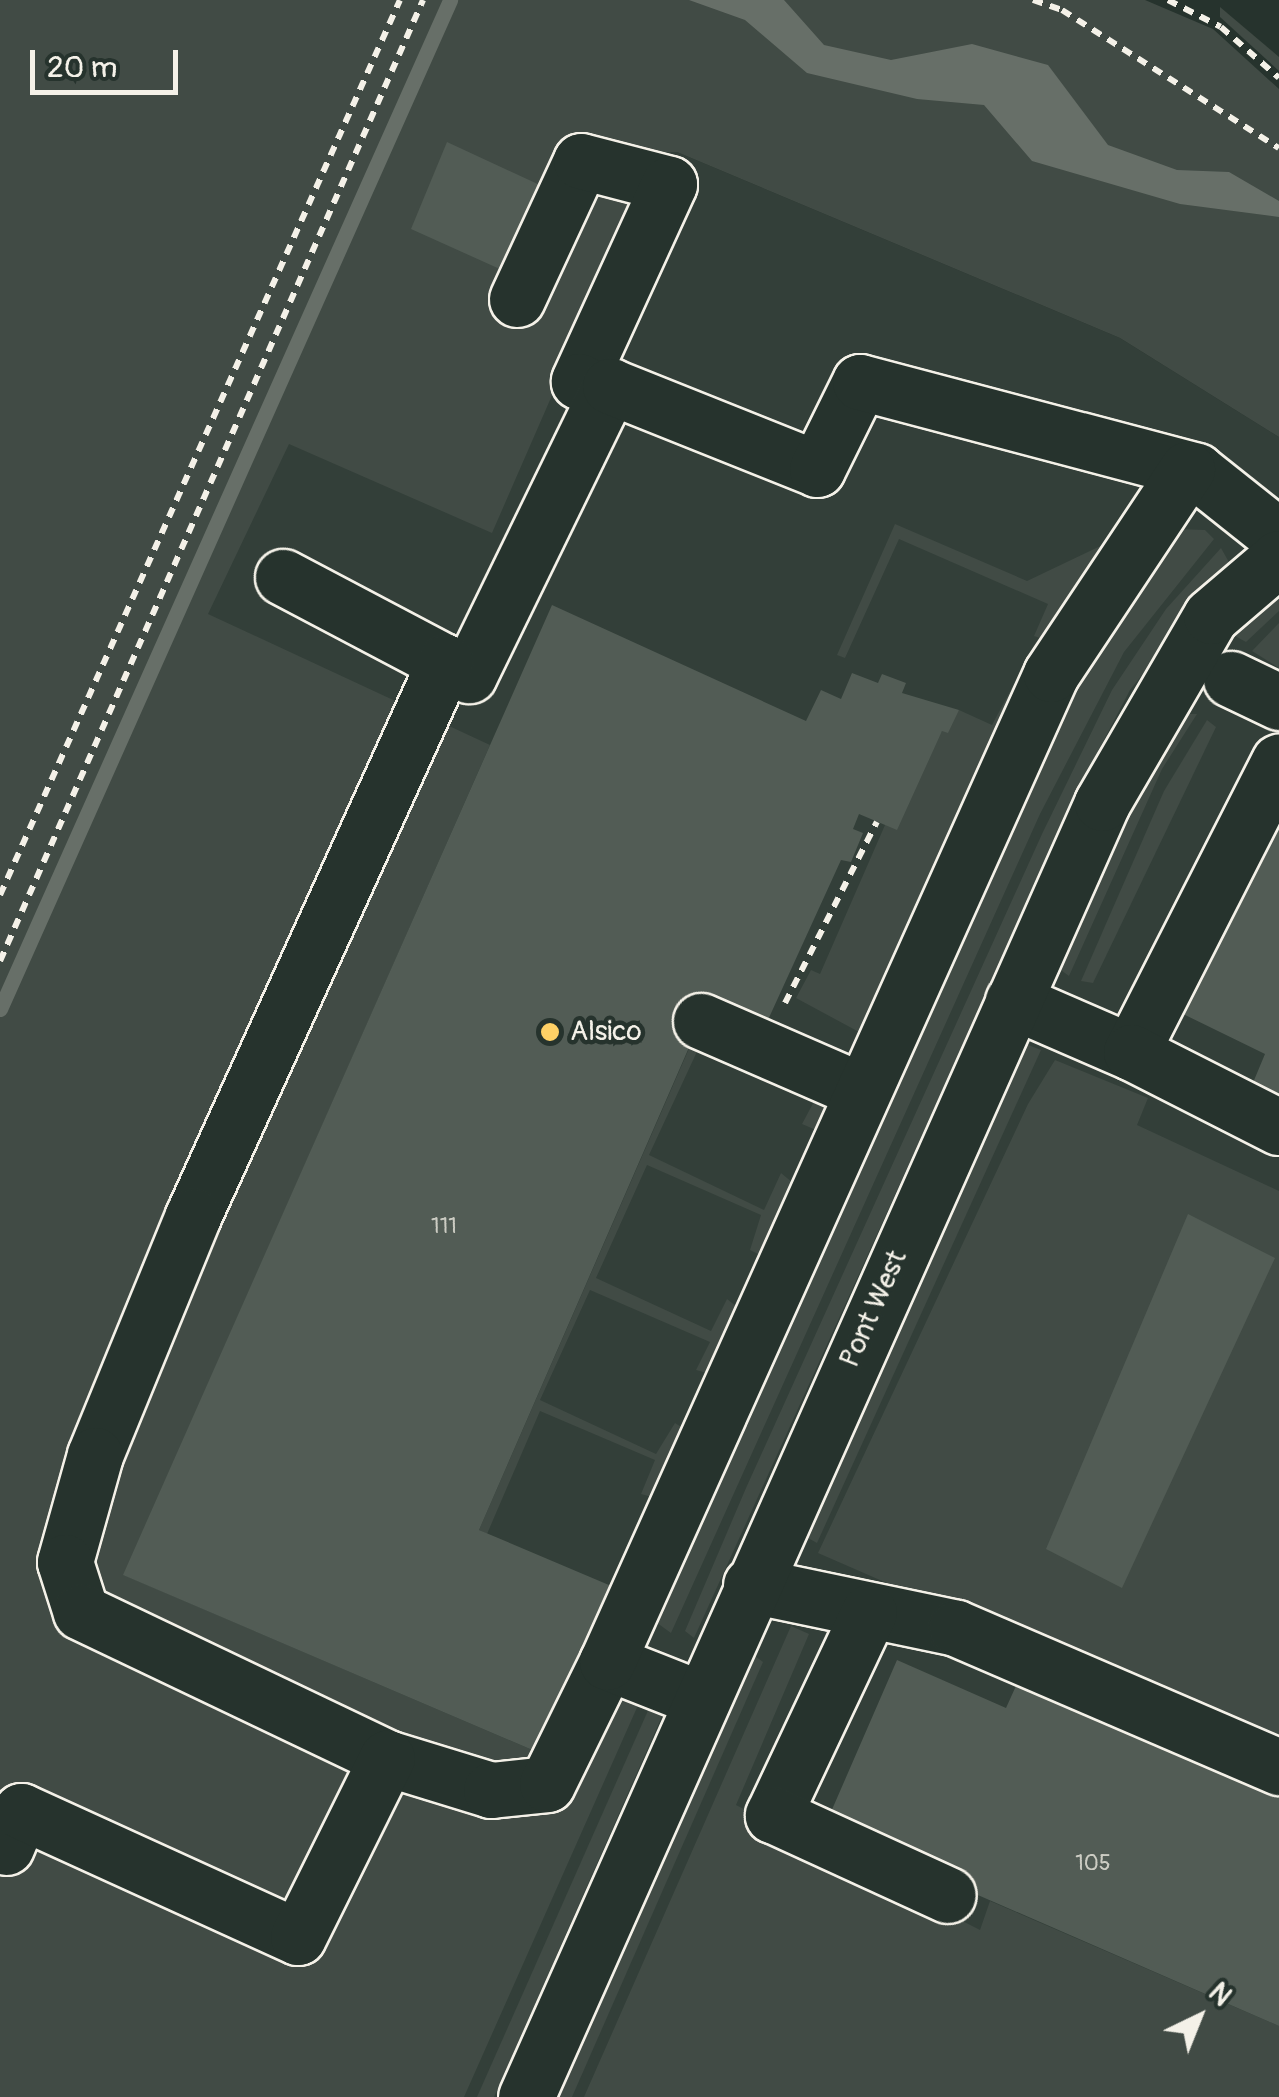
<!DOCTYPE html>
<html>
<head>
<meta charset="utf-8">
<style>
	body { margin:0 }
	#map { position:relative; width:1279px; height:2097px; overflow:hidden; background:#26332d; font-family:Pangolin,sans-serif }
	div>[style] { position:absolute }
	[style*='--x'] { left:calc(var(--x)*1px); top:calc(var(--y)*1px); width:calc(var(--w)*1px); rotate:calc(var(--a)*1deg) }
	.built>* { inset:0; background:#333f39 }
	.green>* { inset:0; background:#414b45 }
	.water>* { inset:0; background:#676f68 }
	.stream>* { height:15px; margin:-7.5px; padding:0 7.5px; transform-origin:7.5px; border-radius:7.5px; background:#676f68 }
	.building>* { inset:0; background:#525c55 }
	.path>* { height:6px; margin-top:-3px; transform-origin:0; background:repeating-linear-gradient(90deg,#f4f1e8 0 10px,transparent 0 18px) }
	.roads { filter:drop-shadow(2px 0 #f4f1e8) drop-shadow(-2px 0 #f4f1e8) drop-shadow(0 2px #f4f1e8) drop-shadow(0 -2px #f4f1e8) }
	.minor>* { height:55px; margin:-27.5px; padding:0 27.5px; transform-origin:27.5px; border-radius:27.5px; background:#26332d }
	.dots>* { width:28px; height:28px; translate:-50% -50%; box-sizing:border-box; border:5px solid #26332d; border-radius:50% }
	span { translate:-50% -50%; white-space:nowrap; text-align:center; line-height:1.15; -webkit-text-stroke:9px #26332d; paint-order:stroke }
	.number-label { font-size:22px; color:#ccccc3 }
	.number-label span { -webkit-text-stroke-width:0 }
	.poi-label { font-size:28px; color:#f4f1e8 }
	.left { translate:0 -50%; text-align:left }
	.street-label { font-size:28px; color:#f4f1e8 }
	.north { position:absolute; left:1149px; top:1967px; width:100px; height:100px; -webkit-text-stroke:8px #26332d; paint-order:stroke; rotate:43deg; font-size:28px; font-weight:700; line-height:40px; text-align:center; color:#f4f1e8 }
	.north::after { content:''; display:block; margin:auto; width:35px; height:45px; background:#f4f1e8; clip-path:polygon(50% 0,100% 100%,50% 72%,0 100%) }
	.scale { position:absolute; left:30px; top:50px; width:148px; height:45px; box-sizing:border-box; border:5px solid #f4f1e8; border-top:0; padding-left:12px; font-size:30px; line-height:35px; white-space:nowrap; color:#f4f1e8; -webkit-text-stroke:8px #26332d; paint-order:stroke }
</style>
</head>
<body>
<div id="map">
	<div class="built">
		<i style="clip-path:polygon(627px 152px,677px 152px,1120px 338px,1279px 437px,1279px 2097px,0 2097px,0 1019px,269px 409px)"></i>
	</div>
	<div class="green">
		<i style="clip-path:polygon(0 0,1145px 0,1213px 29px,1279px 89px,1279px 437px,1120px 338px,677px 152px,628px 152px,639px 196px,492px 533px,289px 444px,208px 614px,490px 745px,124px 1575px,544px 1755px,614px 1690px,643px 1694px,464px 2097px,0 2097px)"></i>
		<i style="clip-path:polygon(1220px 7px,1279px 57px,1279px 71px,1220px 17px)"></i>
		<i style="clip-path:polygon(895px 524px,1027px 581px,1113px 540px,1046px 640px,1034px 636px,1048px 604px,899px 539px,845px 658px,837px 655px)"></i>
		<i style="clip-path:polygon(1176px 529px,1205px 530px,1214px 539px,1124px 652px,1040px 814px,671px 1633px,653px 1620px,1064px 683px)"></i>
		<i style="clip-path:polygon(1221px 548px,1230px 564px,1130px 690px,1083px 780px,694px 1638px,685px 1631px,746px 1488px,1042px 834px,1112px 690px,1166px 609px)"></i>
		<i style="clip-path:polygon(1279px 591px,1279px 611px,1246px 642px,1235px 636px)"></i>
		<i style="clip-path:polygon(1279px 623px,1279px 668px,1252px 651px)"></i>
		<i style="clip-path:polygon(1014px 684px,1023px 693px,859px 1032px,796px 998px,811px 970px,820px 974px,885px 825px,942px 731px,959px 710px,992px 725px)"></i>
		<i style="clip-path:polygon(1182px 714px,1197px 714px,1162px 769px,1069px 976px,1058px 968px,1158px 747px)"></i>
		<i style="clip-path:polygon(1207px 720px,1216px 727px,1093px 983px,1081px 981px,1164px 791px)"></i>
		<i style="clip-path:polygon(698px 1028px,832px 1093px,816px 1130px,802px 1124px,818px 1094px,701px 1043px,649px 1155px,764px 1210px,781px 1173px,793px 1183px,762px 1256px,750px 1250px,761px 1215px,647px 1165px,596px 1278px,711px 1331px,727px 1299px,741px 1310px,707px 1373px,696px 1370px,710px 1342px,590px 1290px,540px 1400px,656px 1454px,675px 1423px,683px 1428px,652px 1497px,641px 1494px,655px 1460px,540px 1411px,487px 1534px,479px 1530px)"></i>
		<i style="clip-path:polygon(1026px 1044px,1041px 1050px,817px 1543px,799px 1533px)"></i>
		<i style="clip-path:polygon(1055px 1060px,1148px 1098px,1137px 1125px,1279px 1191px,1279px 1754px,818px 1553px,1028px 1104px)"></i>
		<i style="clip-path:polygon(791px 1626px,809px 1634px,736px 1805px,980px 1930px,990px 1901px,1279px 2026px,1279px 2097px,584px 2097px)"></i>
		<i style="clip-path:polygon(744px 1648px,763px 1662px,572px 2097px,549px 2097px)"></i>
		<i style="clip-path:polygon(654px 1697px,666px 1707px,494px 2097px,477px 2097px)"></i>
	</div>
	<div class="water">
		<i style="clip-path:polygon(689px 0,784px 0,824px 45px,891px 60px,972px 44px,1048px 65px,1108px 145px,1177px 170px,1229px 172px,1279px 201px,1279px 217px,1180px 204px,1032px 161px,984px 105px,917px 99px,807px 73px,745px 20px)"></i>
	</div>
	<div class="stream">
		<i style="--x:0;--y:1009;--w:1105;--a:-65.96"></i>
	</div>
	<div class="building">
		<i style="clip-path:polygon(447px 142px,542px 186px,502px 270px,411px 229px)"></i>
		<i style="clip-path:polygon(552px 605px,806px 721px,821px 690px,841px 699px,852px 673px,878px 683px,882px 674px,906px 683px,902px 693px,959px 710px,948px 733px,942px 731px,897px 830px,859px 814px,853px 829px,863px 833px,851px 862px,841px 860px,762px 1033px,707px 1006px,479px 1530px,616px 1588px,544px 1755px,123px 1575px)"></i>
		<i style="clip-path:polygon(1279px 803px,1279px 1111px,1247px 1097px,1265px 1054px,1179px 1012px)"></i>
		<i style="clip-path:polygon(1188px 1214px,1275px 1258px,1122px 1588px,1046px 1549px)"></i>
		<i style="clip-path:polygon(897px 1660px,1006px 1708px,1021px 1675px,1279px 1786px,1279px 2026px,824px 1828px)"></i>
	</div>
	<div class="path">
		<i style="--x:1033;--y:0;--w:31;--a:19"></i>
		<i style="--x:1062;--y:10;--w:257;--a:32.5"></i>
		<i style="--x:1168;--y:0;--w:59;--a:27"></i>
		<i style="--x:1221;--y:27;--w:77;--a:41.3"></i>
		<i style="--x:0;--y:895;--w:980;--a:-65.92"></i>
		<i style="--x:0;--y:961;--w:1050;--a:-66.24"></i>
		<i style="--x:785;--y:1003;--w:203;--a:-63.1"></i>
	</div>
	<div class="roads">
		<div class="minor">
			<i style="--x:517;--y:299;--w:152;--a:-65.1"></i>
			<i style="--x:581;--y:161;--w:91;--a:14.6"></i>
			<i style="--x:669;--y:184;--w:217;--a:114.6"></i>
			<i style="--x:579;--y:381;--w:31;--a:29"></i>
			<i style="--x:283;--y:577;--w:210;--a:27.8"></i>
			<i style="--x:469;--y:675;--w:322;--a:-64"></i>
			<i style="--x:610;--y:386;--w:223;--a:21.8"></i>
			<i style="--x:817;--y:469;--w:97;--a:-63.7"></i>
			<i style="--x:860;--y:382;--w:348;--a:14.8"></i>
			<i style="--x:1196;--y:471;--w:106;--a:38.5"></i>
			<i style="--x:445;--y:662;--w:609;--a:114.46"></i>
			<i style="--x:193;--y:1216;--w:258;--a:112.3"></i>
			<i style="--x:95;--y:1455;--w:111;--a:105.7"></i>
			<i style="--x:65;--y:1562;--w:52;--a:72.3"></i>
			<i style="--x:81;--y:1612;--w:339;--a:25.5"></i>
			<i style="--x:387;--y:1758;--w:109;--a:17.1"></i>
			<i style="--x:491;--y:1790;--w:56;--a:-6.1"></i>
			<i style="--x:547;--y:1784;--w:136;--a:-63.8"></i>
			<i style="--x:1231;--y:679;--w:53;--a:25.6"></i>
			<i style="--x:1013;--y:1001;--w:129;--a:23.4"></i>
			<i style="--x:1131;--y:1052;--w:326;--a:-63"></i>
			<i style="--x:701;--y:1021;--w:176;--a:23.5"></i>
			<i style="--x:1131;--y:1052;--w:166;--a:26.9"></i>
			<i style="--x:751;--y:1585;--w:209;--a:11.8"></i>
			<i style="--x:956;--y:1628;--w:352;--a:23.3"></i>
			<i style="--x:869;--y:1612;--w:225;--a:115.3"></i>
			<i style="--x:773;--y:1815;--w:192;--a:24.6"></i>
			<i style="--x:701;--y:1699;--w:101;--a:-158.5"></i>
			<i style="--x:607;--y:1662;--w:1083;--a:-65.8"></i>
			<i style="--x:1051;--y:674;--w:246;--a:-56.4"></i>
			<i style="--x:6;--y:1847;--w:39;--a:-67"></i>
			<i style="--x:21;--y:1811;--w:304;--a:24.5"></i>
			<i style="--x:298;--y:1937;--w:200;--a:-63.6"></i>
			<i style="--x:526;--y:2097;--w:1416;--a:-66"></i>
			<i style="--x:1102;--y:803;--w:216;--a:-59.8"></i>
			<i style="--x:1211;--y:616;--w:89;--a:-40.5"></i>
		</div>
	</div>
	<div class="dots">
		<i style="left:550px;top:1032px;background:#ffd166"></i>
	</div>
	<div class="number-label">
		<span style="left:444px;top:1227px">111</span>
		<span style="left:1093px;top:1864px">105</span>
	</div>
	<div class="poi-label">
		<span class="left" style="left:570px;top:1032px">Alsico</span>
	</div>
	<div class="street-label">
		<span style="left:874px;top:1309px;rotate:-66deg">Pont West</span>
	</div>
	<div class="north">N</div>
	<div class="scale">20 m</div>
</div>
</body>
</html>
